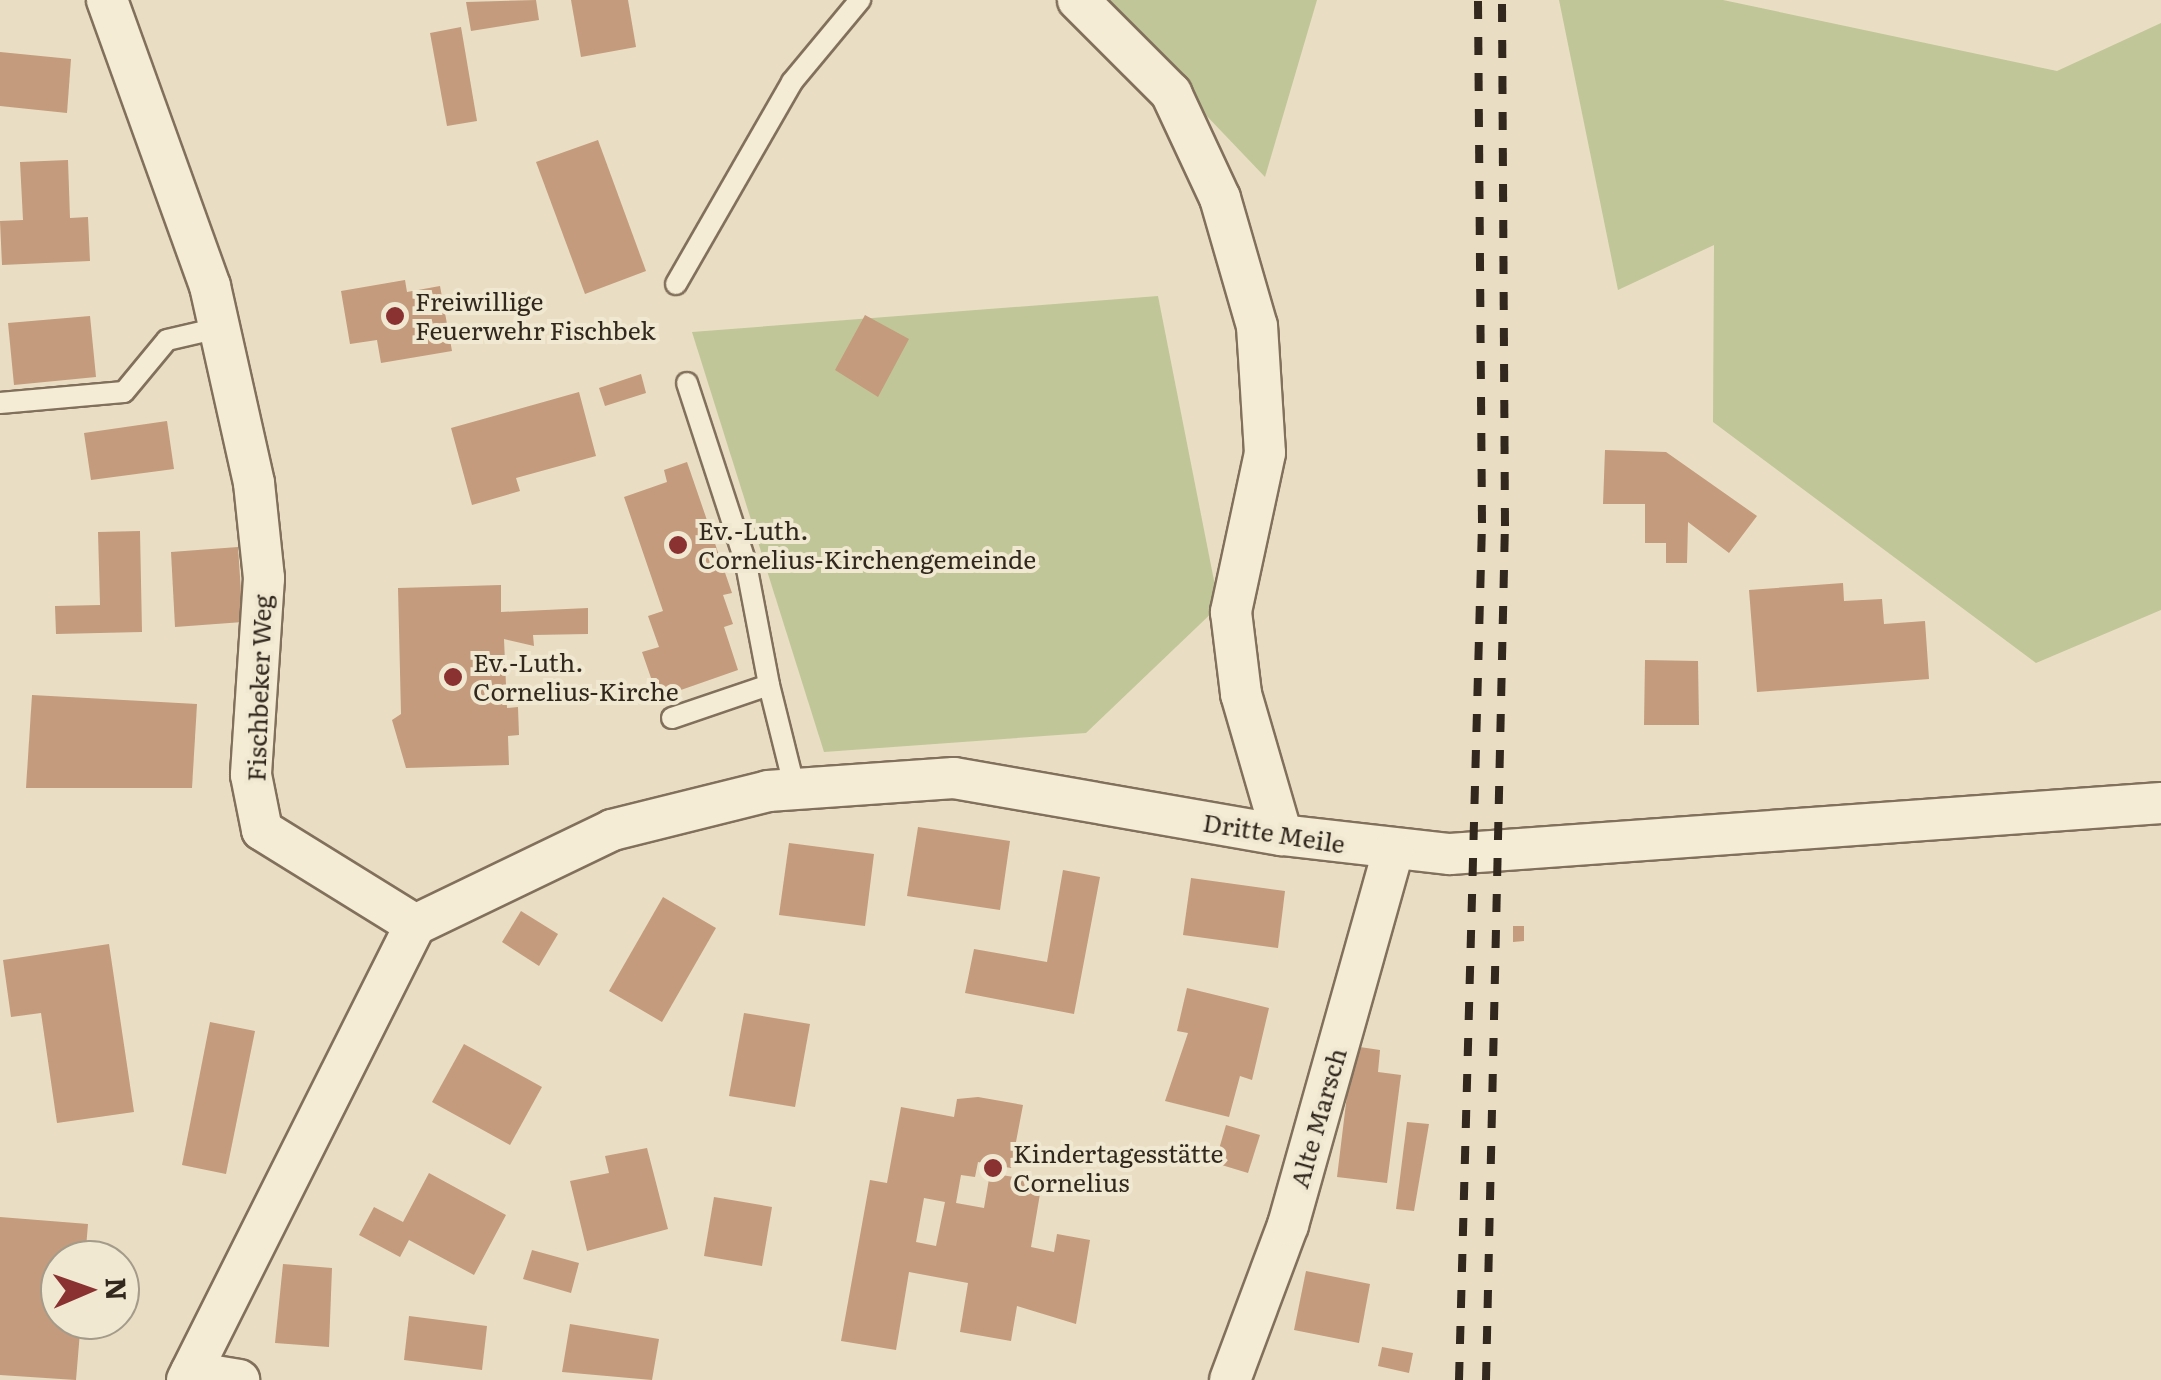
<!DOCTYPE html>
<html>
<head>
<meta charset="utf-8">
<style>
	body { margin:0 }
	#map { position:relative; width:2161px; height:1380px; overflow:hidden; background:#e9dec3; font-family:Literata,serif }
	div>[style] { position:absolute }
	[style*='--x'] { left:calc(var(--x)*1px); top:calc(var(--y)*1px); width:calc(var(--w)*1px); rotate:calc(var(--a)*1deg) }
	.green>* { inset:0; background:#c0c698 }
	.building>* { inset:0; background:#c49b7c }
	.roads { filter:drop-shadow(2px 0 #81705c) drop-shadow(-2px 0 #81705c) drop-shadow(0 2px #81705c) drop-shadow(0 -2px #81705c) }
	.service>* { height:20px; margin:-10px; padding:0 10px; transform-origin:10px; border-radius:10px; background:#f5ecd5 }
	.minor>* { height:40px; margin:-20px; padding:0 20px; transform-origin:20px; border-radius:20px; background:#f5ecd5 }
	.rail>* { height:8px; margin-top:-4px; transform-origin:0; background:repeating-linear-gradient(90deg,#33281e 0 18px,transparent 0 36px) }
	.dots>* { width:28px; height:28px; translate:-50% -50%; box-sizing:border-box; border:5px solid #f1e8d2; border-radius:50% }
	span { translate:-50% -50%; white-space:nowrap; text-align:center; line-height:1.15; -webkit-text-stroke:8px #f1e8d2; paint-order:stroke }
	.poi-label { font-size:25px; color:#33281e }
	.left { translate:0 -50%; text-align:left }
	.street-label { font-size:25px; color:#33281e }
	.north { position:absolute; left:40px; top:1240px; width:100px; height:100px; box-sizing:border-box; background:#f1e8d2; border:2px solid #a59b8a; border-radius:50%; rotate:88deg; font-size:28px; font-weight:700; line-height:40px; text-align:center; color:#33281e }
	.north::after { content:''; display:block; margin:auto; width:35px; height:45px; background:#8a3232; clip-path:polygon(50% 0,100% 100%,50% 72%,0 100%) }
</style>
</head>
<body>
<div id="map">
	<div class="green">
		<i style="clip-path:polygon(1096px 0,1317px 0,1265px 177px)"></i>
		<i style="clip-path:polygon(1559px 0,1723px 0,2057px 71px,2161px 23px,2161px 610px,2036px 663px,1713px 422px,1714px 245px,1618px 290px)"></i>
		<i style="clip-path:polygon(1158px 296px,1219px 606px,1086px 733px,824px 752px,692px 332px)"></i>
	</div>
	<div class="building">
		<i style="clip-path:polygon(536px 0,539px 20px,471px 31px,466px 2px)"></i>
		<i style="clip-path:polygon(571px 0,628px 0,636px 47px,581px 57px)"></i>
		<i style="clip-path:polygon(461px 27px,477px 121px,447px 126px,430px 33px)"></i>
		<i style="clip-path:polygon(0 52px,71px 59px,67px 113px,0 106px)"></i>
		<i style="clip-path:polygon(598px 140px,646px 271px,585px 294px,536px 162px)"></i>
		<i style="clip-path:polygon(68px 160px,70px 218px,88px 217px,90px 261px,2px 265px,0 221px,23px 220px,20px 162px)"></i>
		<i style="clip-path:polygon(405px 280px,407px 292px,440px 286px,452px 351px,381px 363px,377px 340px,350px 344px,341px 291px)"></i>
		<i style="clip-path:polygon(865px 315px,909px 339px,878px 397px,835px 370px)"></i>
		<i style="clip-path:polygon(90px 316px,96px 377px,14px 385px,8px 323px)"></i>
		<i style="clip-path:polygon(641px 374px,646px 393px,605px 406px,599px 388px)"></i>
		<i style="clip-path:polygon(579px 392px,596px 456px,516px 478px,520px 491px,472px 505px,451px 428px)"></i>
		<i style="clip-path:polygon(167px 421px,174px 469px,91px 480px,84px 433px)"></i>
		<i style="clip-path:polygon(1605px 450px,1666px 452px,1757px 516px,1729px 553px,1688px 522px,1687px 563px,1666px 563px,1666px 543px,1645px 543px,1645px 504px,1603px 504px)"></i>
		<i style="clip-path:polygon(687px 462px,732px 593px,723px 595px,733px 624px,724px 627px,738px 670px,658px 698px,642px 652px,659px 647px,648px 616px,663px 611px,624px 497px,667px 482px,664px 470px)"></i>
		<i style="clip-path:polygon(140px 531px,142px 632px,56px 634px,55px 606px,100px 605px,98px 532px)"></i>
		<i style="clip-path:polygon(238px 547px,243px 622px,175px 627px,171px 552px)"></i>
		<i style="clip-path:polygon(1843px 583px,1844px 601px,1882px 599px,1884px 624px,1925px 621px,1929px 679px,1757px 692px,1749px 590px)"></i>
		<i style="clip-path:polygon(501px 585px,501px 612px,588px 608px,588px 634px,533px 635px,534px 646px,504px 639px,507px 708px,518px 707px,519px 735px,508px 736px,509px 765px,406px 768px,392px 720px,401px 714px,398px 588px)"></i>
		<i style="clip-path:polygon(1645px 660px,1698px 661px,1699px 725px,1644px 725px)"></i>
		<i style="clip-path:polygon(32px 695px,197px 704px,192px 788px,26px 788px)"></i>
		<i style="clip-path:polygon(918px 827px,1010px 841px,1000px 910px,907px 896px)"></i>
		<i style="clip-path:polygon(789px 843px,874px 854px,865px 926px,779px 915px)"></i>
		<i style="clip-path:polygon(1063px 870px,1100px 877px,1074px 1014px,965px 993px,974px 949px,1047px 962px)"></i>
		<i style="clip-path:polygon(1191px 878px,1285px 891px,1278px 948px,1183px 935px)"></i>
		<i style="clip-path:polygon(663px 897px,716px 928px,662px 1022px,609px 991px)"></i>
		<i style="clip-path:polygon(521px 911px,558px 934px,539px 966px,502px 942px)"></i>
		<i style="clip-path:polygon(1513px 926px,1524px 926px,1524px 941px,1513px 942px)"></i>
		<i style="clip-path:polygon(109px 944px,134px 1112px,57px 1123px,41px 1013px,11px 1017px,3px 960px)"></i>
		<i style="clip-path:polygon(1187px 988px,1269px 1008px,1252px 1080px,1240px 1076px,1229px 1117px,1165px 1101px,1188px 1033px,1177px 1031px)"></i>
		<i style="clip-path:polygon(744px 1013px,810px 1024px,795px 1107px,729px 1096px)"></i>
		<i style="clip-path:polygon(210px 1022px,255px 1031px,226px 1174px,182px 1165px)"></i>
		<i style="clip-path:polygon(464px 1044px,542px 1087px,510px 1145px,432px 1102px)"></i>
		<i style="clip-path:polygon(1353px 1046px,1380px 1050px,1378px 1072px,1401px 1075px,1387px 1183px,1337px 1177px)"></i>
		<i style="clip-path:polygon(evenodd,978px 1097px,1023px 1105px,1011px 1168px,978px 1162px,975px 1177px,961px 1175px,956px 1203px,984px 1208px,990px 1173px,1042px 1182px,1031px 1247px,1054px 1252px,1057px 1234px,1090px 1240px,1076px 1324px,1017px 1306px,1011px 1341px,960px 1332px,968px 1283px,909px 1272px,896px 1350px,841px 1341px,870px 1180px,887px 1183px,901px 1107px,954px 1117px,957px 1099px,978px 1097px,924px 1198px,945px 1202px,936px 1246px,916px 1242px,924px 1198px)"></i>
		<i style="clip-path:polygon(1407px 1122px,1429px 1124px,1414px 1211px,1396px 1209px)"></i>
		<i style="clip-path:polygon(1226px 1125px,1260px 1135px,1248px 1173px,1215px 1163px)"></i>
		<i style="clip-path:polygon(647px 1148px,668px 1229px,587px 1251px,570px 1181px,609px 1173px,605px 1156px)"></i>
		<i style="clip-path:polygon(429px 1173px,506px 1215px,474px 1275px,409px 1240px,400px 1257px,359px 1235px,374px 1207px,403px 1222px)"></i>
		<i style="clip-path:polygon(714px 1197px,772px 1207px,762px 1266px,704px 1256px)"></i>
		<i style="clip-path:polygon(0 1217px,88px 1224px,85px 1260px,60px 1260px,60px 1320px,81px 1320px,76px 1380px,0 1375px)"></i>
		<i style="clip-path:polygon(532px 1250px,579px 1263px,571px 1293px,523px 1279px)"></i>
		<i style="clip-path:polygon(283px 1264px,332px 1268px,329px 1347px,275px 1343px)"></i>
		<i style="clip-path:polygon(1306px 1271px,1370px 1284px,1359px 1343px,1294px 1330px)"></i>
		<i style="clip-path:polygon(409px 1316px,487px 1326px,482px 1370px,404px 1360px)"></i>
		<i style="clip-path:polygon(570px 1324px,659px 1339px,652px 1380px,562px 1372px)"></i>
		<i style="clip-path:polygon(1382px 1347px,1413px 1353px,1409px 1373px,1378px 1366px)"></i>
	</div>
	<div class="roads">
		<div class="service">
			<i style="--x:676;--y:284;--w:233;--a:-60.1"></i>
			<i style="--x:792;--y:82;--w:107;--a:-50.3"></i>
			<i style="--x:687;--y:383;--w:190;--a:71.9"></i>
			<i style="--x:746;--y:564;--w:123;--a:79.2"></i>
			<i style="--x:0;--y:403;--w:124;--a:-5.1"></i>
			<i style="--x:124;--y:392;--w:67;--a:-50.4"></i>
			<i style="--x:167;--y:340;--w:53;--a:-13"></i>
			<i style="--x:672;--y:718;--w:102;--a:-18.8"></i>
			<i style="--x:769;--y:685;--w:107;--a:76"></i>
		</div>
		<div class="minor">
			<i style="--x:107;--y:0;--w:304;--a:70.2"></i>
			<i style="--x:210;--y:286;--w:202;--a:77.4"></i>
			<i style="--x:254;--y:483;--w:96;--a:84"></i>
			<i style="--x:264;--y:578;--w:197;--a:93.8"></i>
			<i style="--x:251;--y:775;--w:56;--a:78.7"></i>
			<i style="--x:262;--y:830;--w:180;--a:31.8"></i>
			<i style="--x:1078;--y:0;--w:132;--a:45"></i>
			<i style="--x:1171;--y:93;--w:116;--a:65"></i>
			<i style="--x:1220;--y:198;--w:133;--a:73.9"></i>
			<i style="--x:1257;--y:326;--w:127;--a:86.4"></i>
			<i style="--x:1265;--y:453;--w:163;--a:102.1"></i>
			<i style="--x:1231;--y:612;--w:83;--a:83"></i>
			<i style="--x:1241;--y:694;--w:147;--a:73.8"></i>
			<i style="--x:415;--y:925;--w:219;--a:-25.7"></i>
			<i style="--x:612;--y:830;--w:161;--a:-14"></i>
			<i style="--x:768;--y:791;--w:186;--a:-4"></i>
			<i style="--x:954;--y:778;--w:333;--a:9.9"></i>
			<i style="--x:1282;--y:835;--w:169;--a:6.5"></i>
			<i style="--x:1450;--y:854;--w:713;--a:-4.1"></i>
			<i style="--x:191;--y:1372;--w:49;--a:9.5"></i>
			<i style="--x:187;--y:1380;--w:509;--a:-63.38"></i>
			<i style="--x:1230;--y:1380;--w:165;--a:-69.5"></i>
			<i style="--x:1288;--y:1225;--w:387;--a:-74.3"></i>
		</div>
	</div>
	<div class="rail">
		<i style="--x:1459;--y:1380;--w:857;--a:-88.46"></i>
		<i style="--x:1482;--y:523;--w:523;--a:-90.44"></i>
		<i style="--x:1486;--y:1380;--w:854;--a:-88.73"></i>
		<i style="--x:1505;--y:526;--w:526;--a:-90.33"></i>
	</div>
	<div class="dots">
		<i style="left:395px;top:316px;background:#8a3232"></i>
		<i style="left:678px;top:545px;background:#8a3232"></i>
		<i style="left:453px;top:677px;background:#8a3232"></i>
		<i style="left:993px;top:1168px;background:#8a3232"></i>
	</div>
	<div class="poi-label">
		<span class="left" style="left:415px;top:316px">Freiwillige<br>Feuerwehr Fischbek</span>
		<span class="left" style="left:698px;top:545px">Ev.-Luth.<br>Cornelius-Kirchengemeinde</span>
		<span class="left" style="left:473px;top:677px">Ev.-Luth.<br>Cornelius-Kirche</span>
		<span class="left" style="left:1013px;top:1168px">Kindertagesstätte<br>Cornelius</span>
	</div>
	<div class="street-label">
		<span style="left:259px;top:688px;rotate:-88deg">Fischbeker Weg</span>
		<span style="left:1274px;top:833px;rotate:9deg">Dritte Meile</span>
		<span style="left:1318px;top:1118px;rotate:-74deg">Alte Marsch</span>
	</div>
	<div class="north">N</div>
</div>
</body>
</html>
